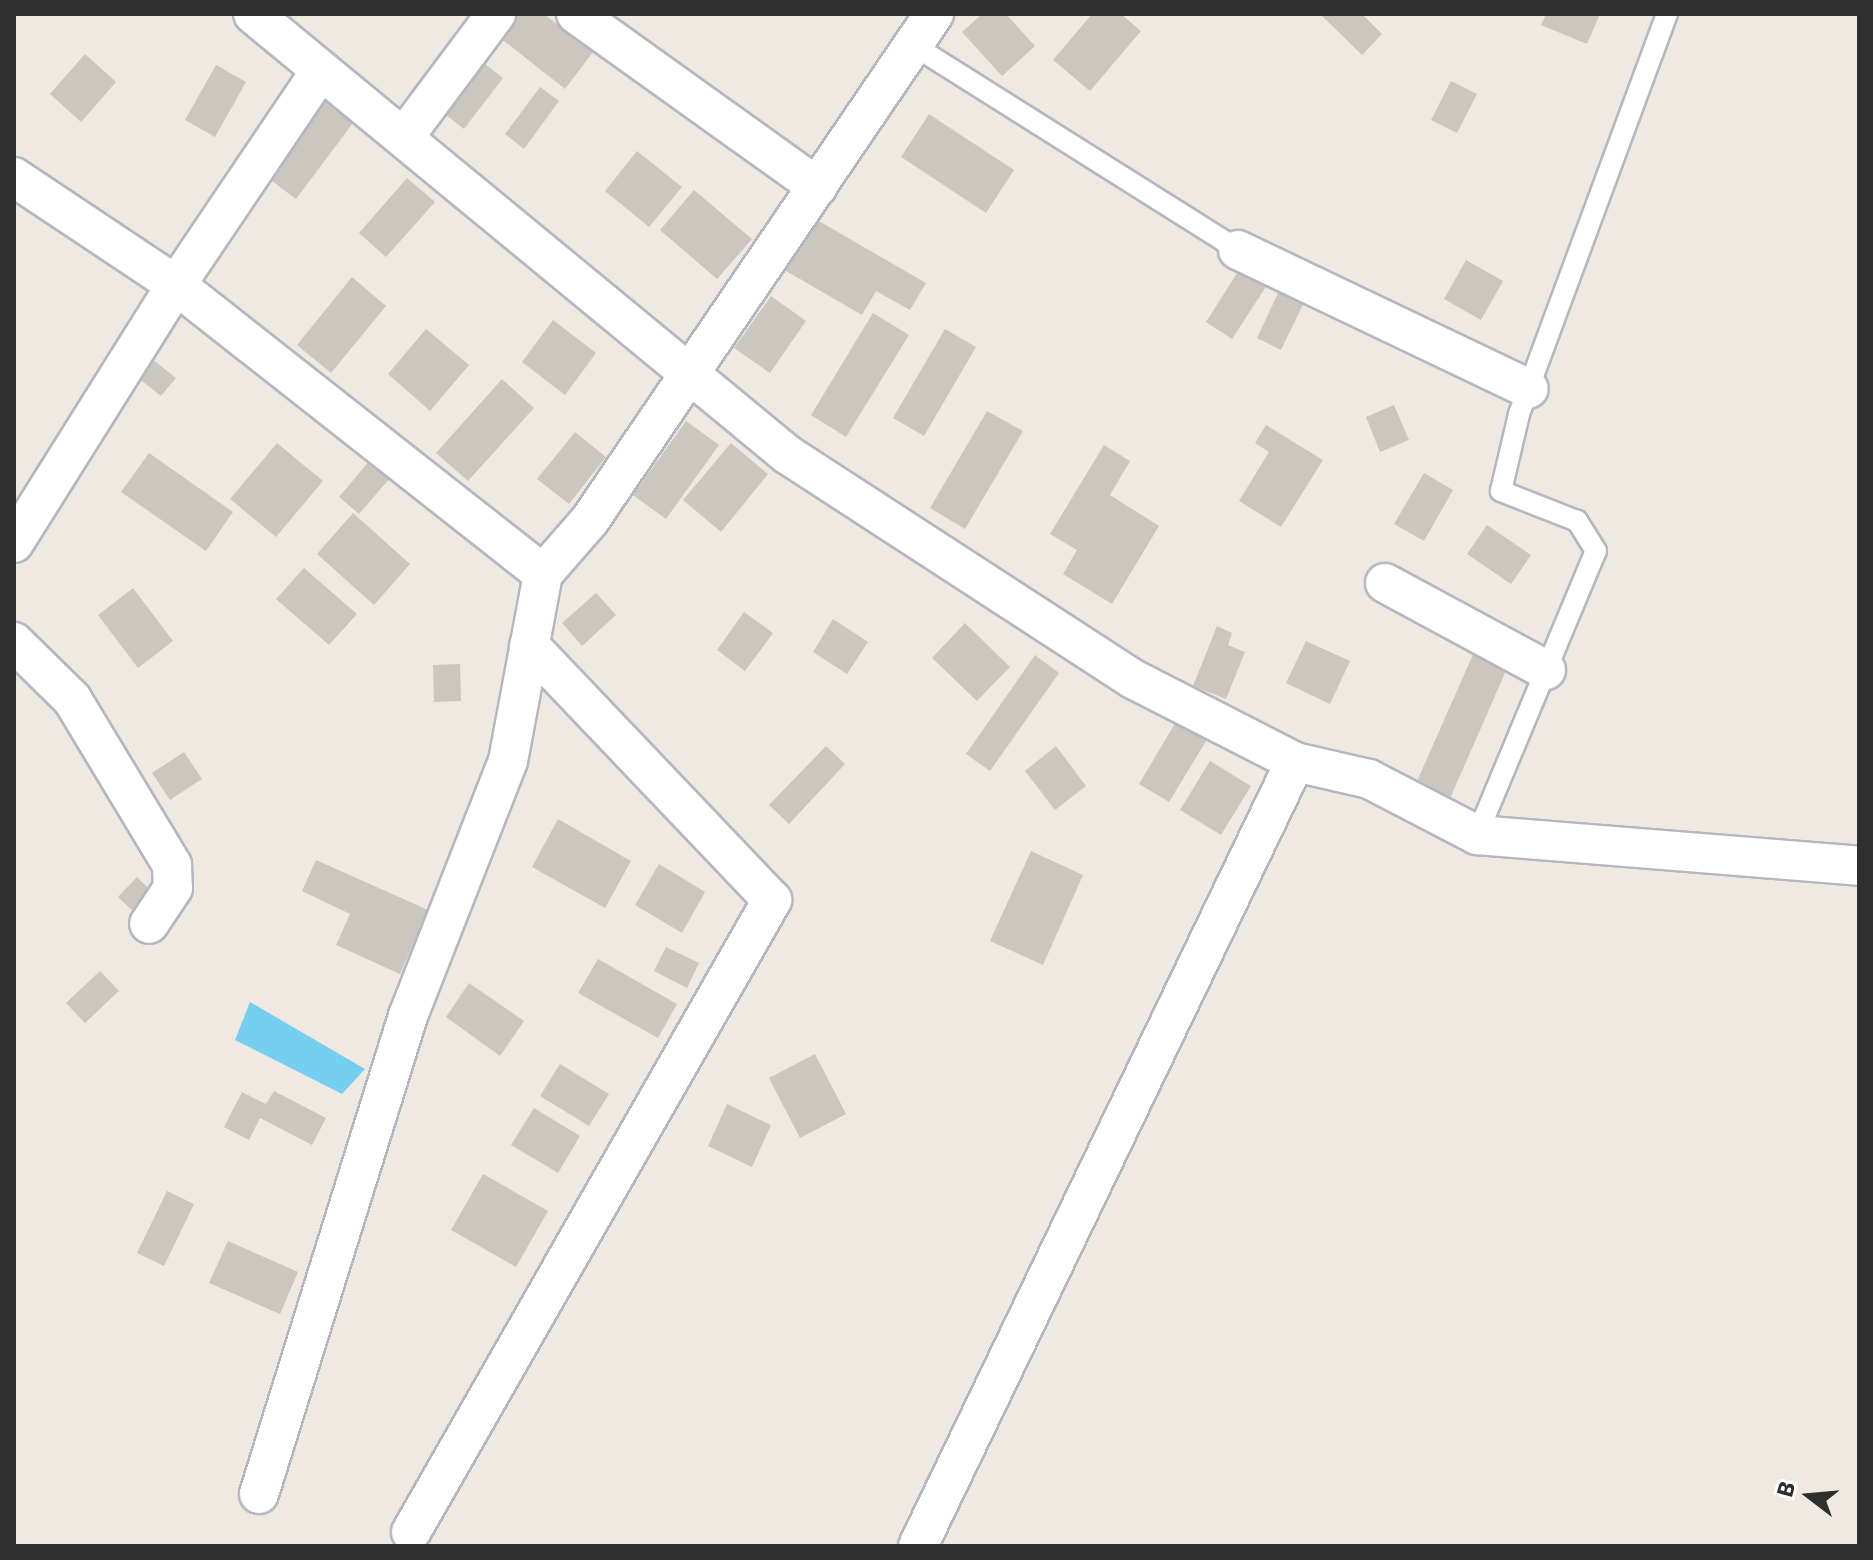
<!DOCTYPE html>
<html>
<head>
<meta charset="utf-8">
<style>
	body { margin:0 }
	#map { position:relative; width:1873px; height:1560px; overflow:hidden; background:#efe9e1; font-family:Commissioner,sans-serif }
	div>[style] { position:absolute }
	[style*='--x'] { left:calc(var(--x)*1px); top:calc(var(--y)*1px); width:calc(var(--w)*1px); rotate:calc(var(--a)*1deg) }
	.water>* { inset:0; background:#75cff0 }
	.building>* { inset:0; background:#cbc7bf }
	.roads { filter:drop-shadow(2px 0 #b4b7c1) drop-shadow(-2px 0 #b4b7c1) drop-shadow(0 2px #b4b7c1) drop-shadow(0 -2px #b4b7c1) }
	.service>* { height:20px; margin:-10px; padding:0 10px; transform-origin:10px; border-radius:10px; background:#fff }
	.minor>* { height:38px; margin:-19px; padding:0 19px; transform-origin:19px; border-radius:19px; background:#fff }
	span { translate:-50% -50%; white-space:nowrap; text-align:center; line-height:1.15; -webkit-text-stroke:6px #fff; paint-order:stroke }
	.frame { position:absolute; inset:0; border:16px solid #2e2e2e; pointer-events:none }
	.north { position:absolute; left:1769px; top:1456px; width:80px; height:80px; -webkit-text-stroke:6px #fff; paint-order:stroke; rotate:286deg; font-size:22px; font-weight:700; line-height:32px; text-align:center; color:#2e2e2e }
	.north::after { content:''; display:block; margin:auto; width:28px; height:36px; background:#2e2e2e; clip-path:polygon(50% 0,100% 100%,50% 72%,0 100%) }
</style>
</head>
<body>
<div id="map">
	<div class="water">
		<i style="clip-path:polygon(250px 1002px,365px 1069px,342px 1094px,235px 1040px)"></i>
	</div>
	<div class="building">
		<i style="clip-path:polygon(517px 14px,544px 14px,593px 52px,565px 89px,499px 37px)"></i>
		<i style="clip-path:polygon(982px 14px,1006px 14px,1035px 46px,1002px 76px,962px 32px)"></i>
		<i style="clip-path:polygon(1092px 14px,1121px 14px,1141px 31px,1090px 91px,1053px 60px)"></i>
		<i style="clip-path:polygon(1362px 14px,1382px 34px,1362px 55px,1322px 16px)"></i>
		<i style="clip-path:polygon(1546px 14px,1600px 14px,1587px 44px,1541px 25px)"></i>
		<i style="clip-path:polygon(85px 54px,116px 82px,81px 122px,50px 94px)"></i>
		<i style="clip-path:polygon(485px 64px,503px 78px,464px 129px,446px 115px)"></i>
		<i style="clip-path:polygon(216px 65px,246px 82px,215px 137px,185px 120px)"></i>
		<i style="clip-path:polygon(1451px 81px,1477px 94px,1457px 133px,1431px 120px)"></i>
		<i style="clip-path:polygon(540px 87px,559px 101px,524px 149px,505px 134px)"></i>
		<i style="clip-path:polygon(328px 91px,359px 115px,296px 199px,264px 175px)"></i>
		<i style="clip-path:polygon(929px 114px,1014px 170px,986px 213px,901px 157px)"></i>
		<i style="clip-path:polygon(637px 151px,682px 187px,649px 227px,605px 191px)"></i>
		<i style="clip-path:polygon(407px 178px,435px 202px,386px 257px,359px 233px)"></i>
		<i style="clip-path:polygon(694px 190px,752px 239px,717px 279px,660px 230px)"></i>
		<i style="clip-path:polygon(810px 216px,926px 283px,910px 310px,876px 291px,862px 315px,781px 268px)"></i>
		<i style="clip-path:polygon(1246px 259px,1273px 276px,1232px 339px,1206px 322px)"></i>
		<i style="clip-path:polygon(1466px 260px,1503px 281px,1481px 320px,1444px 299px)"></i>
		<i style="clip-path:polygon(1286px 276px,1311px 288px,1281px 350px,1257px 338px)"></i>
		<i style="clip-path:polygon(352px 277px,386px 306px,331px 373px,297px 345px)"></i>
		<i style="clip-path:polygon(771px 296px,806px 321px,770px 373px,734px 348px)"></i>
		<i style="clip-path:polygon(873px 313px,909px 335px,846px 437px,811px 415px)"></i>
		<i style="clip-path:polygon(553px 320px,596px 353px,565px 395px,522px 362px)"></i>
		<i style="clip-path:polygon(426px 329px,469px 365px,430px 411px,388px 374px)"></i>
		<i style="clip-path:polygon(945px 329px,976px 347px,924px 436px,893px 418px)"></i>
		<i style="clip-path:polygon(147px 355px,176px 378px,161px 396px,132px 373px)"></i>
		<i style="clip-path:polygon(502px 379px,534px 408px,468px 481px,436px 453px)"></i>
		<i style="clip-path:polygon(1394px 405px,1409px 440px,1380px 452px,1366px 417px)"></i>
		<i style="clip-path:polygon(987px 411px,1023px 431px,965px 529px,930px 508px)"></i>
		<i style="clip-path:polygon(686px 421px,719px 445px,666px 519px,633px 495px)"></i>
		<i style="clip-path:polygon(1266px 425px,1323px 460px,1281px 527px,1239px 501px,1269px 452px,1255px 443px)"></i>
		<i style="clip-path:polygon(575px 432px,606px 457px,569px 504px,537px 479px)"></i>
		<i style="clip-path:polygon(277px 443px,323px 481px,276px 537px,230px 499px)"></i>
		<i style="clip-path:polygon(731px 443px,768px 474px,721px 532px,683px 500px)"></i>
		<i style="clip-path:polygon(1104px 445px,1130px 461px,1110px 495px,1159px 526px,1112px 604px,1063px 574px,1077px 550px,1050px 534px)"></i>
		<i style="clip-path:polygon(149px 453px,233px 512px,206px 551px,121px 492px)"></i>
		<i style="clip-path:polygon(371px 459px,391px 477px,359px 514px,339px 497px)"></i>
		<i style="clip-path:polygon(1424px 473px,1453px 490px,1424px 541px,1394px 524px)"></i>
		<i style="clip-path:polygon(353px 513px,410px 564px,374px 605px,317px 554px)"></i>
		<i style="clip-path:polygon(1487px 525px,1531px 555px,1511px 584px,1467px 554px)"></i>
		<i style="clip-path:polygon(304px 568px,357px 614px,329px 645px,276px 599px)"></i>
		<i style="clip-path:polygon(133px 588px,173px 641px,138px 668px,98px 615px)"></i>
		<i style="clip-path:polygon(596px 593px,616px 615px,582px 646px,562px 623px)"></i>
		<i style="clip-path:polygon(744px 612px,773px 633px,745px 671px,717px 650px)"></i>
		<i style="clip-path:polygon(833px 619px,868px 642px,847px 674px,813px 652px)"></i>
		<i style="clip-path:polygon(965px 623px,1010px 667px,977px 701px,932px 658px)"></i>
		<i style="clip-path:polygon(1217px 626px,1232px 633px,1228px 645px,1245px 652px,1226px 699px,1193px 686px)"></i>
		<i style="clip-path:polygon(1306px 641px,1350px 661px,1330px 704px,1286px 683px)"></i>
		<i style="clip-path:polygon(1475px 650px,1509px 664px,1448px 803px,1414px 788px)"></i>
		<i style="clip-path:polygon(1035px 655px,1059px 673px,990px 771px,966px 754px)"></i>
		<i style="clip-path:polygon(460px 664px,461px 701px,434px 702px,433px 665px)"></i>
		<i style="clip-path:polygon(1183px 710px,1214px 728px,1169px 802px,1139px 784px)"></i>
		<i style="clip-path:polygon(826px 746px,845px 764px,789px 824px,769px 805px)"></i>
		<i style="clip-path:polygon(1056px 746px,1086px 786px,1055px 810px,1025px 771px)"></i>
		<i style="clip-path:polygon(184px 752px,202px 779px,170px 800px,152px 773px)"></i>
		<i style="clip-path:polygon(1210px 761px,1251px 786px,1221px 835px,1180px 810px)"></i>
		<i style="clip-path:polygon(558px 819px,631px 861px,605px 908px,532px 867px)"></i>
		<i style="clip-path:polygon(1031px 851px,1083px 875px,1043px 965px,990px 941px)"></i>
		<i style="clip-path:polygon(316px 860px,428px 910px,400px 974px,336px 945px,350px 914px,302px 891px)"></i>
		<i style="clip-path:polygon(659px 864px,705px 892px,682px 933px,635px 905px)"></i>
		<i style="clip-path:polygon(137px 877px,153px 893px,135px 913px,118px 897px)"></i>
		<i style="clip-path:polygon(666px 947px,699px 963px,687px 988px,654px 971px)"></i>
		<i style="clip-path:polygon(598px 959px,677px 1004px,658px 1038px,578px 993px)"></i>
		<i style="clip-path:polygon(100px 971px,119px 991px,85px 1023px,66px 1003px)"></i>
		<i style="clip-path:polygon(469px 983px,524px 1021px,500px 1056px,446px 1017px)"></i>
		<i style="clip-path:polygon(815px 1054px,846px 1114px,800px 1138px,769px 1078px)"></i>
		<i style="clip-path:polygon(560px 1064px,609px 1094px,589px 1126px,540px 1096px)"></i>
		<i style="clip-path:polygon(274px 1091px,326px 1118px,312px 1145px,260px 1118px,249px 1140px,224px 1127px,242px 1092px,266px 1104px)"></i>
		<i style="clip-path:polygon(727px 1104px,771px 1125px,752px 1167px,708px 1146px)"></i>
		<i style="clip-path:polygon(534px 1108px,580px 1136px,558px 1173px,511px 1145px)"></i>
		<i style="clip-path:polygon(483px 1174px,548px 1211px,516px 1267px,451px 1230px)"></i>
		<i style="clip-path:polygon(167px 1191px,194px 1204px,164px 1266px,137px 1253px)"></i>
		<i style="clip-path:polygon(228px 1241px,298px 1272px,280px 1314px,209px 1283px)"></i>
	</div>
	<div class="roads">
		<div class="service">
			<i style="--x:913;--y:45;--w:384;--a:32.2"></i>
			<i style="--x:1477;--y:835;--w:308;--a:-67.3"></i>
			<i style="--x:1596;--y:551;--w:36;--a:-122"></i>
			<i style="--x:1577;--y:521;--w:82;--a:-158.5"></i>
			<i style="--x:1501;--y:491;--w:79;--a:-76.8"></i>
			<i style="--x:1519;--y:414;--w:427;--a:-69.7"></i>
		</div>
		<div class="minor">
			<i style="--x:253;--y:14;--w:693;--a:39.5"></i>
			<i style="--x:788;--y:455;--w:411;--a:33"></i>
			<i style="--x:1133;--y:679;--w:182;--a:27.1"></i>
			<i style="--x:1295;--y:762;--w:76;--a:12.9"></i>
			<i style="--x:1369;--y:779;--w:122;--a:27.4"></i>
			<i style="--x:1477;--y:835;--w:383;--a:4.6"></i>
			<i style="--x:576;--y:14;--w:297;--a:35.6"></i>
			<i style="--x:404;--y:137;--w:154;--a:-53.2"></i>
			<i style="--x:14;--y:177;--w:195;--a:33.7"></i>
			<i style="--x:176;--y:285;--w:467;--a:38.2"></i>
			<i style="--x:1238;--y:250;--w:322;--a:25.5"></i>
			<i style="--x:14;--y:543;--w:305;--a:-57.9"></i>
			<i style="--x:176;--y:285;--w:259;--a:-56"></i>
			<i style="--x:1385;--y:583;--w:183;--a:28.4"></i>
			<i style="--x:14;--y:642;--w:81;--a:44.5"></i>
			<i style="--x:72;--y:699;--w:194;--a:58.9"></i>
			<i style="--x:172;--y:865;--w:23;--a:88"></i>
			<i style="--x:173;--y:888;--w:43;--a:123.7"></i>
			<i style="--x:259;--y:1494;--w:501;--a:-72.69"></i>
			<i style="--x:408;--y:1016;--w:274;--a:-68.6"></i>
			<i style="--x:508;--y:761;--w:190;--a:-79.4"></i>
			<i style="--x:543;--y:574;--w:72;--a:-49"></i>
			<i style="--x:590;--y:520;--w:612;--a:-55.79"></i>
			<i style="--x:411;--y:1532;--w:728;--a:-60.26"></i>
			<i style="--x:772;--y:900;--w:352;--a:-133.6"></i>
			<i style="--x:918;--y:1546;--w:870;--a:-64.32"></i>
		</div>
	</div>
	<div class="frame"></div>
	<div class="north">B</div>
</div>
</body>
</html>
